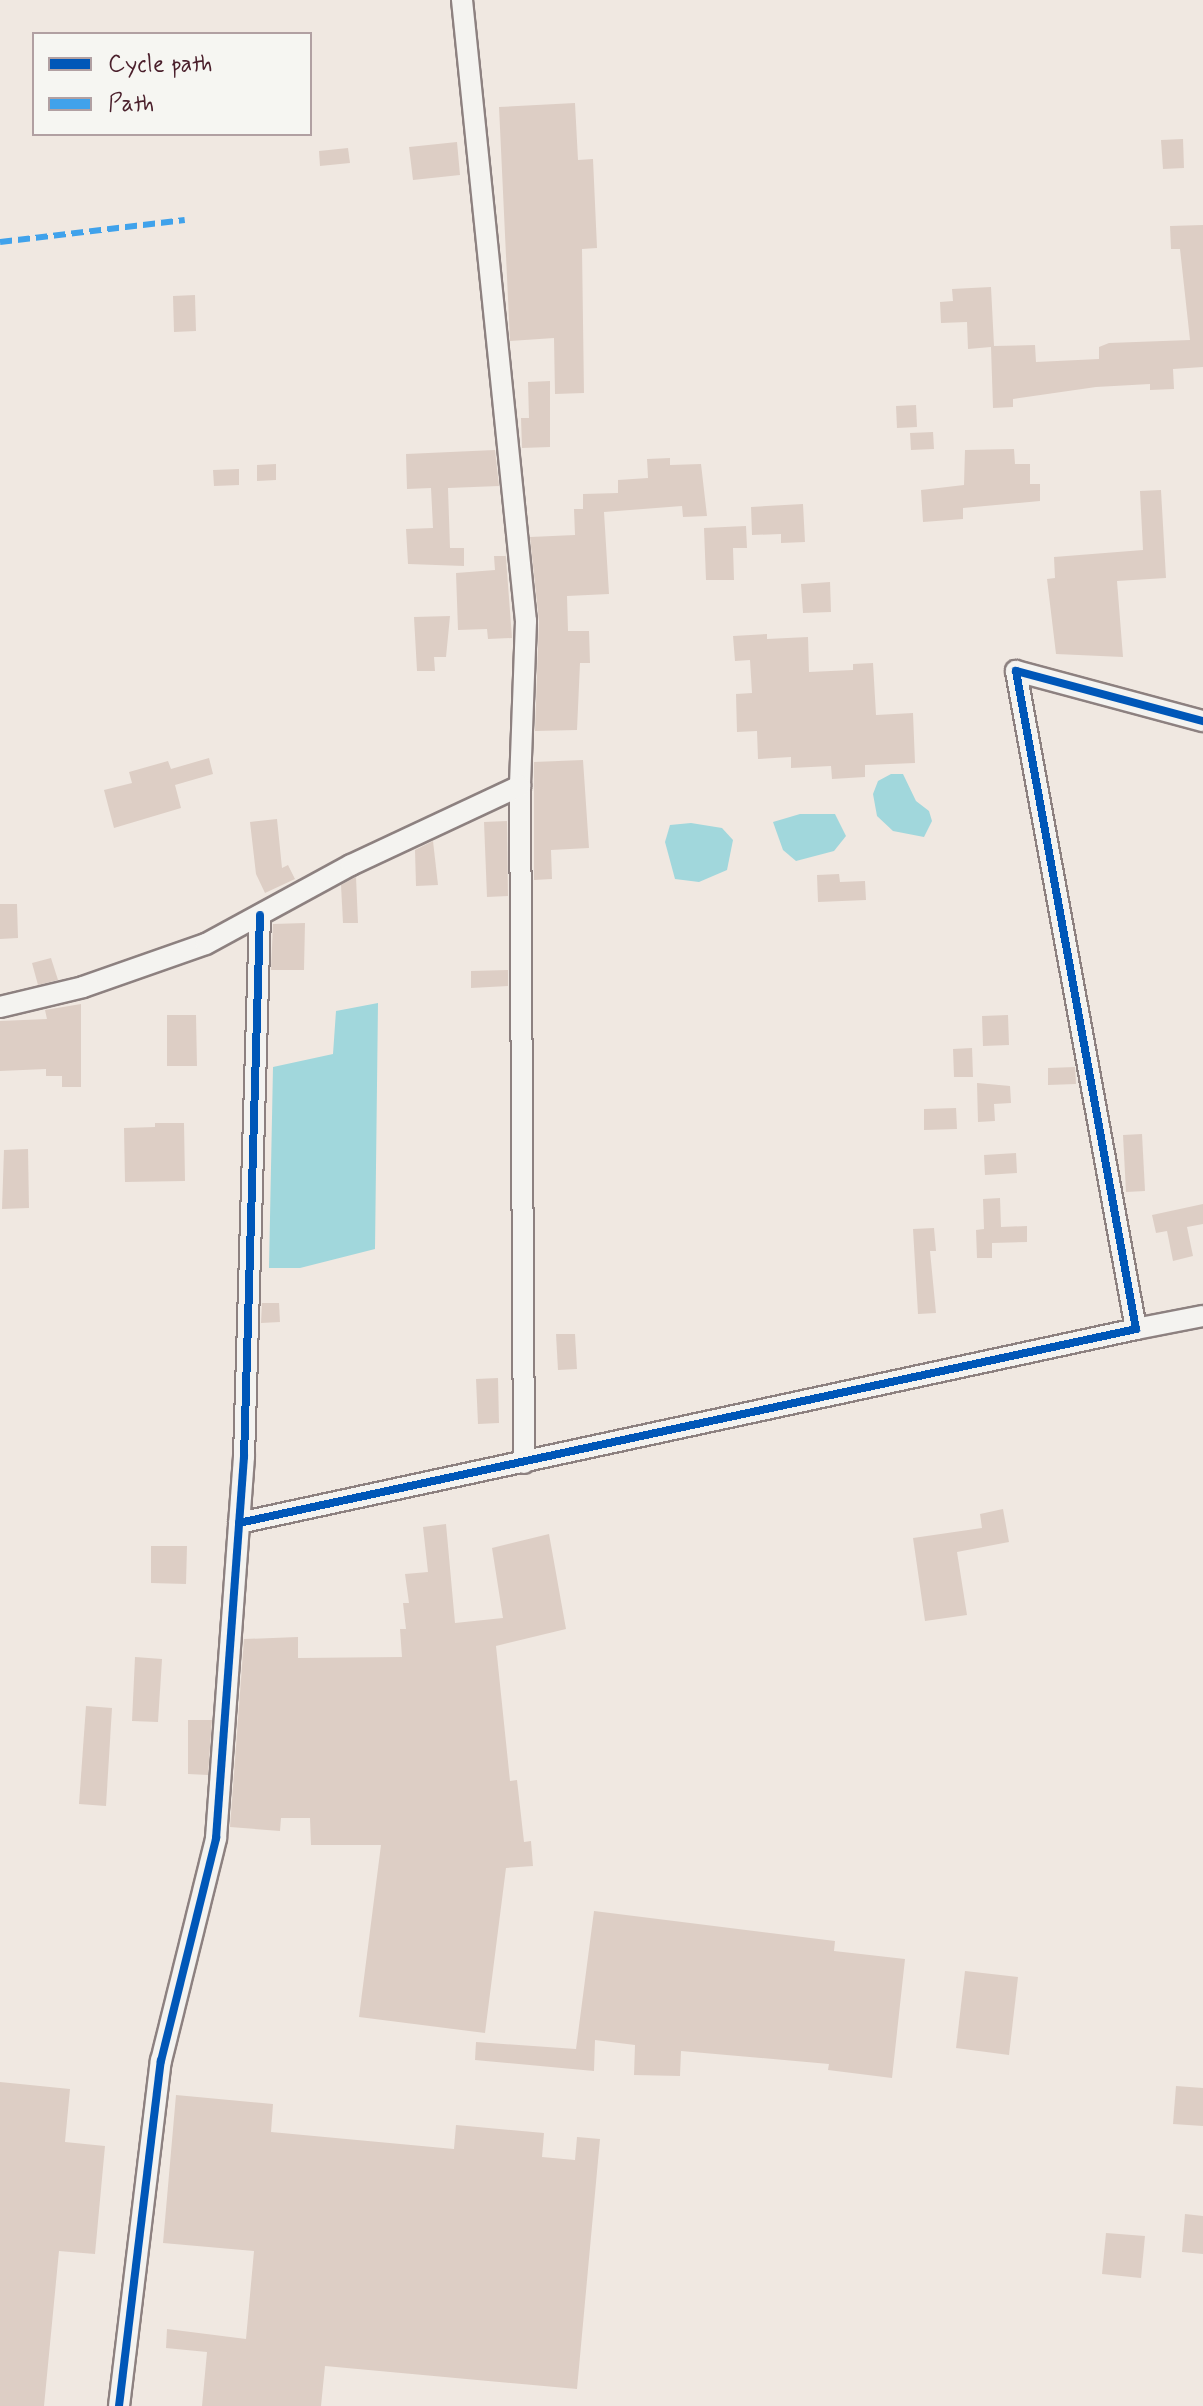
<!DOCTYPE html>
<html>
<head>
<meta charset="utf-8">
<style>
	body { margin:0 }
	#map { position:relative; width:1203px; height:2406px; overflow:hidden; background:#f0e8e1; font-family:Mynerve,sans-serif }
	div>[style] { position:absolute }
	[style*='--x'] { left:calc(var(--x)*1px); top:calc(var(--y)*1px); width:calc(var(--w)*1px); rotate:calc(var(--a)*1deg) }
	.water>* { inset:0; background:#a1d7dc }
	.building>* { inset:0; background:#ddcec5 }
	.roads { filter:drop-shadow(2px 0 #8d8180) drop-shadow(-2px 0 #8d8180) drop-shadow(0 2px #8d8180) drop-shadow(0 -2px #8d8180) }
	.street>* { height:20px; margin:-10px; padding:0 10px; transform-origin:10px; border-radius:10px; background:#f4f3f0 }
	.quiet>* { height:6px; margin-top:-3px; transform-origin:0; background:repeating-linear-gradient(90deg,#40a2eb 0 12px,transparent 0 18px) }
	.cycleway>* { height:8px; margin:-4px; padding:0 4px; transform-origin:4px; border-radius:4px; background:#0057b8 }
	span { translate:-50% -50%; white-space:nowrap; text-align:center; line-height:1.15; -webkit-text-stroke:8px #f6f6f2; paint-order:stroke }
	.legend { position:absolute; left:32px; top:32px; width:280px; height:104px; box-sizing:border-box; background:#f6f6f2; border:2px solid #b1a0a2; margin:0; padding:10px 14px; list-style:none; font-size:24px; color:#4a1f2b }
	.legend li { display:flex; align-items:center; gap:16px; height:40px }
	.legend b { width:40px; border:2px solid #b1a0a2 }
</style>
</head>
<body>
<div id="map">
	<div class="water">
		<i style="clip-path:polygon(891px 774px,903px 774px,916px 801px,929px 811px,932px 821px,924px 837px,893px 831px,877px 816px,873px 794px,878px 781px)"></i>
		<i style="clip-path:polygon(800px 814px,835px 814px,846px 836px,834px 851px,796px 861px,783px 850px,773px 822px)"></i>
		<i style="clip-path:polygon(691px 823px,722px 828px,733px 840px,727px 870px,699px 882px,675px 879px,665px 842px,670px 825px)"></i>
		<i style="clip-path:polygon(378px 1003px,375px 1249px,300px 1268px,269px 1268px,273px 1067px,333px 1054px,336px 1011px)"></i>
	</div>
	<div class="building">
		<i style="clip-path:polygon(575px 103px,578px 160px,593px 159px,597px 248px,582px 249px,584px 393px,555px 394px,554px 338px,510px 341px,499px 107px)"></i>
		<i style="clip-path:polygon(1183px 139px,1184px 168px,1163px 169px,1161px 140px)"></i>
		<i style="clip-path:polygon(457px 142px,460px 175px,413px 180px,409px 147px)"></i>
		<i style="clip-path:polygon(348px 148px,350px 163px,320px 166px,319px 151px)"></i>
		<i style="clip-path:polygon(1203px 225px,1203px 367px,1173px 369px,1174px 389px,1150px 390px,1150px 384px,1096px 387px,1013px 399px,1013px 407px,993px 408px,991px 347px,968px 349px,967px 322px,941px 323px,940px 302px,953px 301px,952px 289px,991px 287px,994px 346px,1035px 345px,1036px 362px,1099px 359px,1099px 347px,1109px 343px,1190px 340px,1180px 249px,1171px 249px,1170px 226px)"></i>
		<i style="clip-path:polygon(195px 295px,196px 331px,174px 332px,173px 296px)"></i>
		<i style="clip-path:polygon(550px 381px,550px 447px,522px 448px,521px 418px,529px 418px,528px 382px)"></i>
		<i style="clip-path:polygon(916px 405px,917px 427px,897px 428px,896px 406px)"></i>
		<i style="clip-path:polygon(933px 432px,934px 449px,911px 450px,910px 433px)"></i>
		<i style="clip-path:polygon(1014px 449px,1015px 464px,1030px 464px,1030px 484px,1040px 484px,1040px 501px,963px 508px,963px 519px,923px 522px,921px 490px,964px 485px,965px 450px)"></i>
		<i style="clip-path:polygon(495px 450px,499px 486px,448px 488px,450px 548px,464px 548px,464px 566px,408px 564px,406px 529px,433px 528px,431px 488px,407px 489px,406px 454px)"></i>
		<i style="clip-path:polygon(670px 458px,670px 465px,701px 464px,707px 516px,683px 517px,682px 506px,604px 512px,609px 594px,567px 596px,568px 631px,589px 631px,590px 663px,580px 663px,577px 730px,535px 731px,539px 621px,530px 537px,575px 535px,574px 509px,583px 509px,583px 494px,618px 493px,618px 480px,648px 478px,647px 459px)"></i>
		<i style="clip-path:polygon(276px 464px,276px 480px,257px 481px,257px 465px)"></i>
		<i style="clip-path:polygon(239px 469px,239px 485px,214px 486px,213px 470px)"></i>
		<i style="clip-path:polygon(1161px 490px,1166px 578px,1117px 581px,1123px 657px,1056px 654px,1047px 579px,1055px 578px,1054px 557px,1143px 550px,1140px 491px)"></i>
		<i style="clip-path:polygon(803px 504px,805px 542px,781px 543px,781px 534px,752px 535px,751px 507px)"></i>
		<i style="clip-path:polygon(746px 526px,747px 548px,733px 548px,734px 580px,706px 580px,704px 528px)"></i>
		<i style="clip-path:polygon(505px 545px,512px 638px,488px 639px,487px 629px,458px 630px,456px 573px,495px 570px,494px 556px,506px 556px)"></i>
		<i style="clip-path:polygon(830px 582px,831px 612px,803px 613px,801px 584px)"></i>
		<i style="clip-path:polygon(450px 616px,446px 657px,434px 657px,435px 671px,417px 671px,414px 617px)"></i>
		<i style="clip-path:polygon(767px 634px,767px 639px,808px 637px,809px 672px,853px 670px,853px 664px,873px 663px,876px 715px,913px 713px,915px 763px,865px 765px,865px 777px,832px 779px,831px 766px,791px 768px,791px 757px,758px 759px,757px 731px,737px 732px,736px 694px,752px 693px,750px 660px,735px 661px,733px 636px)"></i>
		<i style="clip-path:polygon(209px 758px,213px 774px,175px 785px,181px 808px,114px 828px,104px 790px,132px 783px,129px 772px,168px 761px,171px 769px)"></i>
		<i style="clip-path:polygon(583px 760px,589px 848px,551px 850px,552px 879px,534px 880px,534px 762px)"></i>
		<i style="clip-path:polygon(277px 819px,282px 868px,288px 865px,295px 879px,265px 893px,256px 874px,250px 822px)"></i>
		<i style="clip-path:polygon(507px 821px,508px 896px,487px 897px,484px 822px)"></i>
		<i style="clip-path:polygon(433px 841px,438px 885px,416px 886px,415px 850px)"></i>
		<i style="clip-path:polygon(839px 874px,840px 882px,865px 881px,866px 900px,818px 902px,817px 875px)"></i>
		<i style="clip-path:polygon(356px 877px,358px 923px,343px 923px,341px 885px)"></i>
		<i style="clip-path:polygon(0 904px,17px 904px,18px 938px,0 939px)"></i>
		<i style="clip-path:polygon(305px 923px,304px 970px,271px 970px,273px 924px)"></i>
		<i style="clip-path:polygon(51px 958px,58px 980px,38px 985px,32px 963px)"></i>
		<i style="clip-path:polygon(508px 970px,508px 986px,471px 988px,471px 971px)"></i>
		<i style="clip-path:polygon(81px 1004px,81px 1087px,62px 1087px,62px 1076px,46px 1076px,46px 1069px,0 1071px,0 1021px,47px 1019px,45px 1010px)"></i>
		<i style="clip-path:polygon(167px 1015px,196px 1015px,197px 1066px,167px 1066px)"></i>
		<i style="clip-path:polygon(1008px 1015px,1009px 1045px,983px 1046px,982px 1016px)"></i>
		<i style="clip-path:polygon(972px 1048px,973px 1077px,954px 1077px,953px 1049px)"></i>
		<i style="clip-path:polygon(1075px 1067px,1076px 1084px,1048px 1085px,1048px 1068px)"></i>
		<i style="clip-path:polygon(977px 1083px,1010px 1086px,1011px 1103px,994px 1104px,995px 1121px,978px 1122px)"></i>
		<i style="clip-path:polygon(956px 1108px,957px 1129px,924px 1130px,924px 1109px)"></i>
		<i style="clip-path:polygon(155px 1123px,184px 1123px,185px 1181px,125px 1182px,124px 1128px,155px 1127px)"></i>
		<i style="clip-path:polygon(1142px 1134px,1145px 1191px,1126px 1192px,1123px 1135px)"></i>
		<i style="clip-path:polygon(28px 1149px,29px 1208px,2px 1209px,4px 1150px)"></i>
		<i style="clip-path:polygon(1016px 1153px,1017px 1173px,985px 1175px,984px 1155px)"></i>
		<i style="clip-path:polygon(1000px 1198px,1001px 1227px,1027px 1226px,1027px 1242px,992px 1243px,992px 1258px,977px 1258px,976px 1230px,984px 1229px,983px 1199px)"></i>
		<i style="clip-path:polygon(1203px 1204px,1203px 1224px,1187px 1227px,1193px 1256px,1173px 1261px,1167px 1231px,1156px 1233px,1152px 1215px)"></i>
		<i style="clip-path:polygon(934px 1228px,936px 1251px,930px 1251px,936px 1313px,918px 1314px,913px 1229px)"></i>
		<i style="clip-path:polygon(262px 1303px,279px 1303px,280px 1322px,261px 1323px)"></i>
		<i style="clip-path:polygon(556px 1334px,575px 1334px,577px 1369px,558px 1370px)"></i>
		<i style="clip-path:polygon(498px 1378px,499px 1423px,478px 1424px,476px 1379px)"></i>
		<i style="clip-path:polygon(1003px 1509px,1009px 1542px,957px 1552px,967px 1615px,925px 1621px,913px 1538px,982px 1528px,980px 1514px)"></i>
		<i style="clip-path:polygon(446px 1524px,455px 1623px,503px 1618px,492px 1548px,549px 1534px,566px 1629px,496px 1646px,510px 1781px,517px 1780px,524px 1842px,531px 1841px,533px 1866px,506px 1868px,485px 2033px,359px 2017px,381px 1845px,311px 1845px,310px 1818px,281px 1818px,280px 1831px,230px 1827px,244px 1639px,298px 1637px,298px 1658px,402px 1657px,400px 1629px,406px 1629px,403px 1603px,409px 1603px,405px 1574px,428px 1572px,423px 1527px)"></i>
		<i style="clip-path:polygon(151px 1546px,187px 1546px,186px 1584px,151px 1583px)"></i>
		<i style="clip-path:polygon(135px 1657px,162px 1659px,158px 1722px,132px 1721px)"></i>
		<i style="clip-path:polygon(86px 1706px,112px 1708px,106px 1806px,79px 1804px)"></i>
		<i style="clip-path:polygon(188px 1720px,212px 1720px,208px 1775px,188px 1774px)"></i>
		<i style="clip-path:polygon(594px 1911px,835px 1941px,834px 1951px,905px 1959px,892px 2078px,828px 2070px,829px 2064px,681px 2051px,680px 2076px,634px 2075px,635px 2045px,595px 2040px,594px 2071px,475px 2060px,476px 2042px,576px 2049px)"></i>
		<i style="clip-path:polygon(965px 1971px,1018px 1977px,1009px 2055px,956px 2048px)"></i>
		<i style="clip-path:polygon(0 2082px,70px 2089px,65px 2142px,105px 2146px,95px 2254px,59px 2251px,44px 2406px,0 2406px)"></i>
		<i style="clip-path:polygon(1176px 2086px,1203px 2088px,1203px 2126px,1173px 2124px)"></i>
		<i style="clip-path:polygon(176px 2095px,273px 2104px,271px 2132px,454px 2149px,456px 2125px,544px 2133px,542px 2157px,575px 2160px,577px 2137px,600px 2139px,577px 2389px,325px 2366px,321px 2406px,202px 2406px,207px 2352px,166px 2348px,167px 2329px,246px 2339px,254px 2251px,163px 2243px)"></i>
		<i style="clip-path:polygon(1185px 2214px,1203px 2216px,1203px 2254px,1182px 2252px)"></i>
		<i style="clip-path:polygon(1106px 2233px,1145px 2236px,1141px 2278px,1102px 2274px)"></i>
	</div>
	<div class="roads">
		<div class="street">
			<i style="--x:462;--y:0;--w:624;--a:84.12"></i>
			<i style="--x:526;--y:621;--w:165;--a:92.1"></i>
			<i style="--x:520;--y:786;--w:677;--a:89.66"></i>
			<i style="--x:0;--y:1007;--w:85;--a:-13.5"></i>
			<i style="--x:83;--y:987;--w:130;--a:-19.3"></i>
			<i style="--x:206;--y:944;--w:165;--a:-28.6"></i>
			<i style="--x:351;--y:865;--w:187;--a:-25.1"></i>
			<i style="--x:1136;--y:1329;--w:68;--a:-11"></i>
			<i style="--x:239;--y:1523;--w:918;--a:-12.2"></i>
			<i style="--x:1136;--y:1329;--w:669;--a:-100.34"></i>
			<i style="--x:1016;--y:671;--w:194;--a:15"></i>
			<i style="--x:119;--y:2406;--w:348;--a:-83.1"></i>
			<i style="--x:161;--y:2061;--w:230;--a:-76.1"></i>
			<i style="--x:216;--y:1838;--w:382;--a:-85.8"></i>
			<i style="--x:244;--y:1457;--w:542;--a:-88.31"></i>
		</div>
	</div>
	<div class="quiet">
		<i style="--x:0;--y:242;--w:186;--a:-6.8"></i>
	</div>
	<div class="cycleway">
		<i style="--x:239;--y:1523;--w:918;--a:-12.2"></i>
		<i style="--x:1136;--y:1329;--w:669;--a:-100.34"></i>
		<i style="--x:1016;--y:671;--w:194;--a:15"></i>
		<i style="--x:119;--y:2406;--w:348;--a:-83.1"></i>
		<i style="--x:161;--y:2061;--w:230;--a:-76.1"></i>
		<i style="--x:216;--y:1838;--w:382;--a:-85.8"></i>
		<i style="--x:244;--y:1457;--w:542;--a:-88.31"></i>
	</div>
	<ul class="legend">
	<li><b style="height:10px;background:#0057b8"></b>Cycle path</li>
	<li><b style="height:10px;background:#40a2eb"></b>Path</li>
	</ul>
</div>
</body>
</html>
